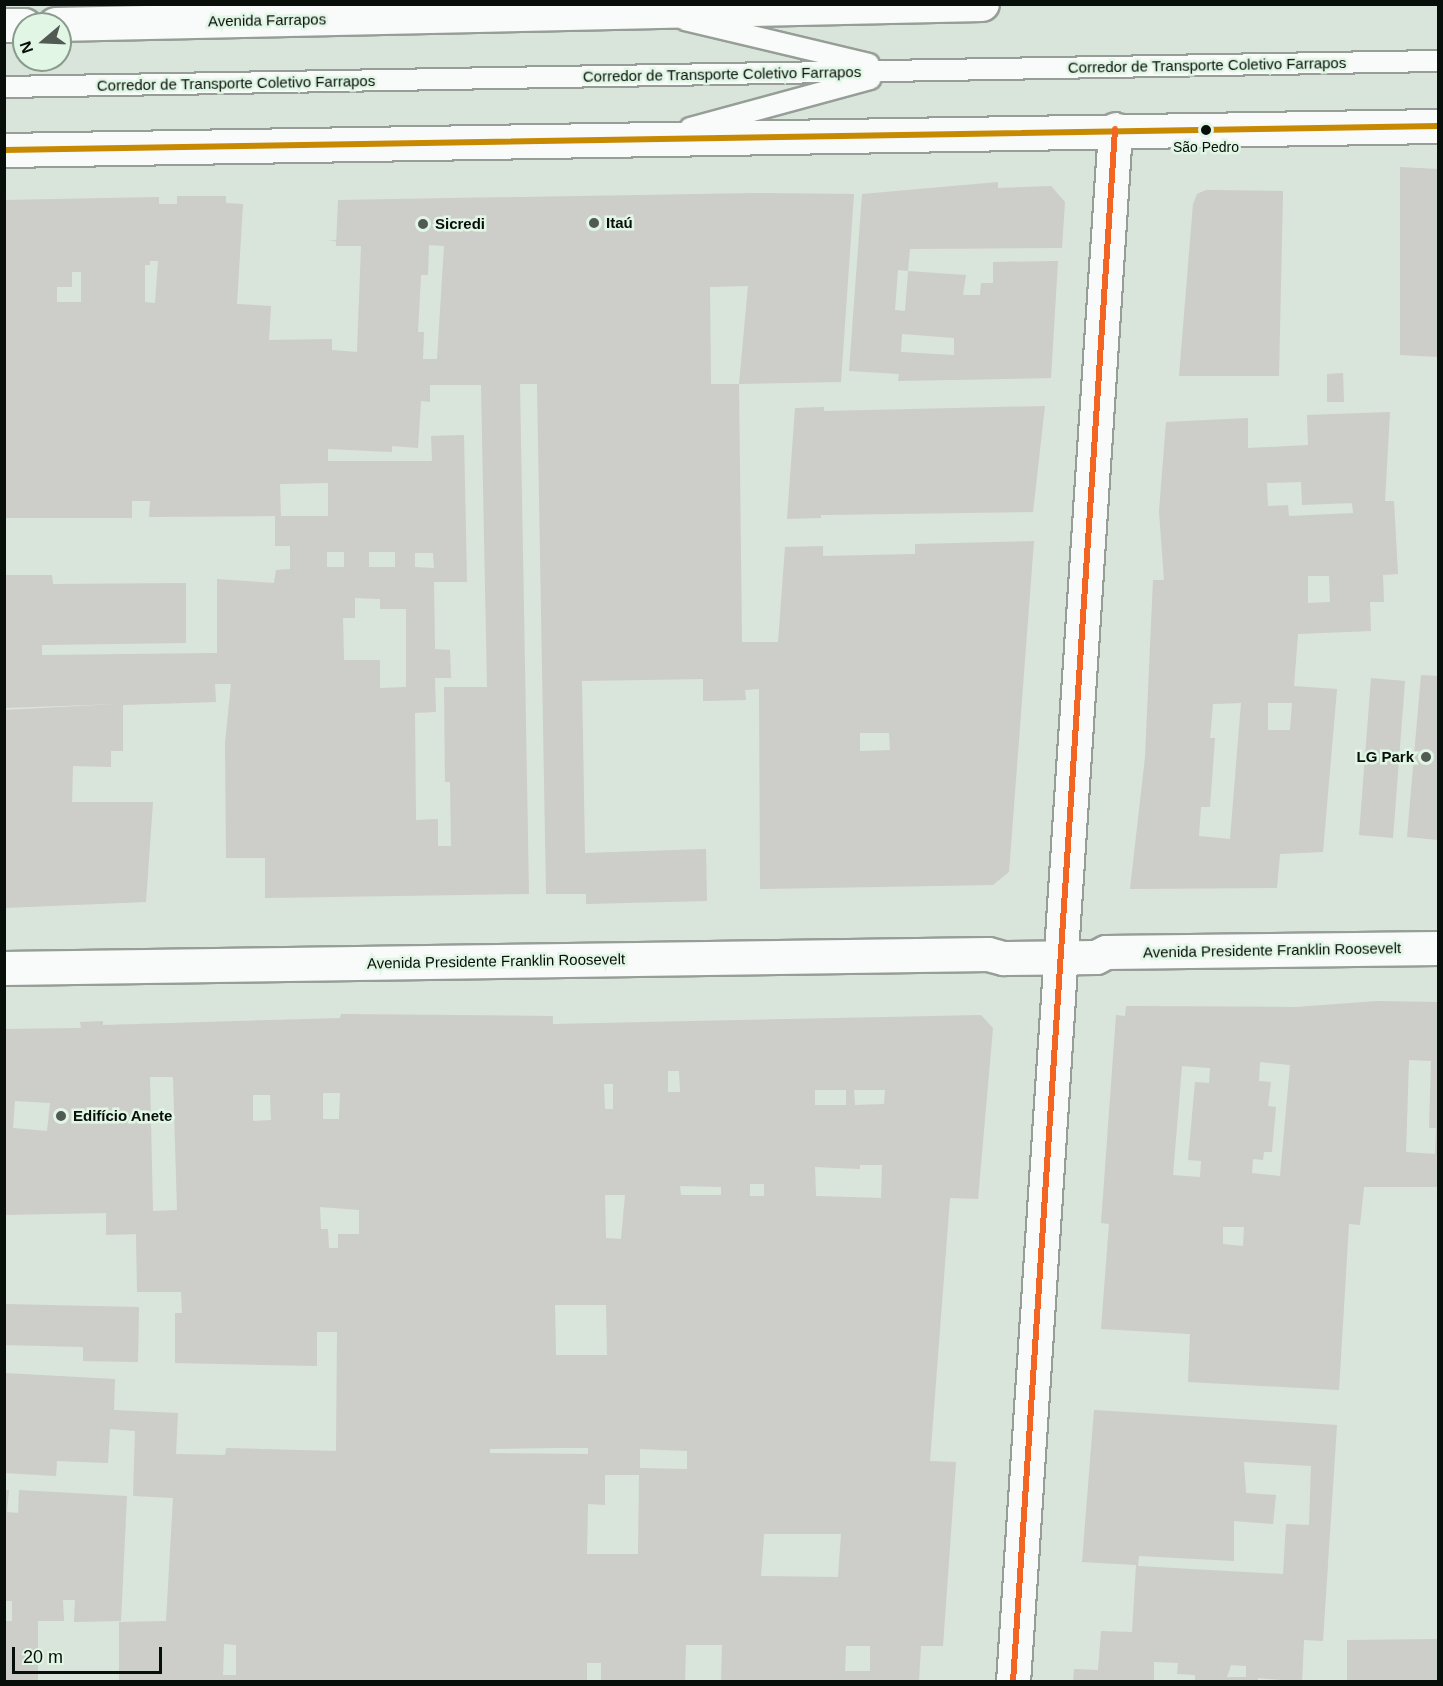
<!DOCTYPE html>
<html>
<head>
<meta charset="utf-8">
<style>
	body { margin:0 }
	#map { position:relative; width:1443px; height:1686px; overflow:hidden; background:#d9e4db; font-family:Helvetica,sans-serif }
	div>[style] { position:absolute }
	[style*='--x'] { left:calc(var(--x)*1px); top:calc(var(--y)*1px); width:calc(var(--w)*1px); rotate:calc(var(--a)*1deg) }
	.building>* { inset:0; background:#cdcdc9 }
	.roads { filter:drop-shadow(2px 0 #969e97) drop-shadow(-2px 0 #969e97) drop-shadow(0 2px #969e97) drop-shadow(0 -2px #969e97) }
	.service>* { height:20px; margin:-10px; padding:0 10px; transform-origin:10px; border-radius:10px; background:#f9fbfa }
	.minor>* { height:33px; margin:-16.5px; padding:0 16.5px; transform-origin:16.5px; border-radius:16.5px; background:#f9fbfa }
	.tertiary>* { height:33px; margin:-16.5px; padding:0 16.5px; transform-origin:16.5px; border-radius:16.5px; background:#f9fbfa }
	.secondary>* { height:33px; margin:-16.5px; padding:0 16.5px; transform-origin:16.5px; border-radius:16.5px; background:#f9fbfa }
	.bus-1>* { height:6px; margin:-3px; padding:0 3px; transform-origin:3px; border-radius:3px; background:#c78802 }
	.bus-2>* { height:6px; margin:-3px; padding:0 3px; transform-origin:3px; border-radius:3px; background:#f26522 }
	.dots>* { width:16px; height:16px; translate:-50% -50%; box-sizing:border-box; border:3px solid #e1f6e5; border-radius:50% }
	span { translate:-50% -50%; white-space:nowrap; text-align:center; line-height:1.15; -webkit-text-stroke:5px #e1f6e5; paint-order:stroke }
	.bus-label { font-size:14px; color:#080f0a }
	.street-label { font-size:15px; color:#080f0a }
	.poi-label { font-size:15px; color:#080f0a; font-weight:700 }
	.left { translate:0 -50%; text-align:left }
	.right { translate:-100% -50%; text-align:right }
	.frame { position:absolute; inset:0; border:6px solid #080f0a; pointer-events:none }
	.north { position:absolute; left:12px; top:12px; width:60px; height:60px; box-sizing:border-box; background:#e1f6e5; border:2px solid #8a9a8d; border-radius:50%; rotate:251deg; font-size:16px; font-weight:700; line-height:24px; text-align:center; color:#080f0a }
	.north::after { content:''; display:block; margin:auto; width:21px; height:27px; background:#515a53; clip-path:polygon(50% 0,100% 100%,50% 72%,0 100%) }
	.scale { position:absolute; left:12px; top:1647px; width:150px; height:27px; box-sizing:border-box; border:3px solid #080f0a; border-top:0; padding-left:8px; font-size:18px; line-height:21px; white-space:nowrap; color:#080f0a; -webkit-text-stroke:4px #e1f6e5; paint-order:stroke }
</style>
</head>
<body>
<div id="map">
	<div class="building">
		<i style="clip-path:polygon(1400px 167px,1438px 169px,1438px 357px,1400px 355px)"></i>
		<i style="clip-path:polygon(evenodd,998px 182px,998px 188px,1051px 186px,1065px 202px,1062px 248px,910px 249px,908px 271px,898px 270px,895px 310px,905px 311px,908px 271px,966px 275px,963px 295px,980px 295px,981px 283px,993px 283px,993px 262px,1058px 261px,1051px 378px,898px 381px,899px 374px,849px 371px,862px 194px,998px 182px,902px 334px,954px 338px,954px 355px,901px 352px,902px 334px)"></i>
		<i style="clip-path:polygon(1206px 190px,1283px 191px,1279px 376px,1179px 376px,1193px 204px,1197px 194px)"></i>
		<i style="clip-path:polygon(evenodd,756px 193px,854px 194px,841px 382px,739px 384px,748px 286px,710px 287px,711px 384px,739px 384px,742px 642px,778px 642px,785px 547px,823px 546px,823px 556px,915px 554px,915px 544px,1034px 541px,1009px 872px,993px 885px,760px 889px,759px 689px,745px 690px,746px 700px,703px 701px,703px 679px,582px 681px,585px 853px,706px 849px,707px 901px,586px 904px,586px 894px,546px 894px,537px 384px,520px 384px,529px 894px,265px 898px,265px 858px,226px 858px,225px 743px,231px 684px,215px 684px,216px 702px,123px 705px,123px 751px,111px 751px,111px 767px,73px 766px,72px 802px,153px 802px,146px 902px,4px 908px,4px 710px,117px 704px,4px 708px,4px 575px,52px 575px,53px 584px,186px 583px,186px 643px,42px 645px,42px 655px,217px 653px,217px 579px,274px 583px,276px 570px,290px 569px,290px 546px,275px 546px,275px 516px,149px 517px,150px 501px,132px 501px,132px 518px,4px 518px,4px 200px,159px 197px,159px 204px,177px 204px,177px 196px,226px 196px,226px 203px,243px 204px,237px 304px,271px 306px,269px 340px,332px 339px,332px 350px,357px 352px,361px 246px,336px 246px,338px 200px,756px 193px,429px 245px,444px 246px,437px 359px,423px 359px,424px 332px,418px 332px,421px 275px,428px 275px,429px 245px,756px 193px,150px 261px,158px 261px,155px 303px,145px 302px,145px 265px,150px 265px,150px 261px,756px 193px,72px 272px,81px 272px,81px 302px,57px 302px,57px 287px,72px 287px,72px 272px,756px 193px,430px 385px,481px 385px,487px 687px,444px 687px,445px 782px,450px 782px,451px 846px,438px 846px,438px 819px,416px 820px,415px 713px,436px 712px,435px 678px,451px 678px,450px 650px,435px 649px,434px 582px,467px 582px,464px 435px,431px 436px,432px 461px,328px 461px,328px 449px,392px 452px,392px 446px,418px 448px,421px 401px,430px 402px,430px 385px,756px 193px,328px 483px,328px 516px,281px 516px,280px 484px,328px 483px,756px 193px,327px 552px,344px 552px,344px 567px,327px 567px,327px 552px,756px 193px,369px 552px,395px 552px,395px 567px,369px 567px,369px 552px,756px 193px,415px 553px,433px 553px,434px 568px,415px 567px,415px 553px,756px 193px,355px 598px,380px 599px,380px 609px,406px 609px,406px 687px,380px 688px,380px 660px,344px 660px,343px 618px,355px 618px,355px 598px,756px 193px,860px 733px,889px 733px,890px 750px,860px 751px,860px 733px)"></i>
		<i style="clip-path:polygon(1343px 373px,1344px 402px,1327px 402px,1327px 374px)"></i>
		<i style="clip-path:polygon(1045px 406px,1033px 512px,821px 515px,821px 518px,787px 519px,795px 408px,824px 407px,824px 411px)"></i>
		<i style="clip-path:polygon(evenodd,1390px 412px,1385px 501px,1394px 501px,1398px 574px,1383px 575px,1384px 602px,1370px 602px,1371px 631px,1298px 634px,1294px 686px,1337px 689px,1323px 852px,1280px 854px,1277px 888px,1130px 889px,1145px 757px,1153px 580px,1164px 580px,1159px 511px,1166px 422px,1248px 418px,1248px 448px,1308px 445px,1307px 415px,1390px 412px,1301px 482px,1302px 505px,1352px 503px,1353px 513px,1289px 516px,1288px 505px,1268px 506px,1267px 483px,1301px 482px,1390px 412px,1308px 576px,1329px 576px,1330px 602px,1308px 603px,1308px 576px,1390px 412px,1241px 703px,1230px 839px,1199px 836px,1201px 807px,1210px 807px,1215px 738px,1210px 738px,1213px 704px,1241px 703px,1390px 412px,1268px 703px,1292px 703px,1290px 730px,1268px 730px,1268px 703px)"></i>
		<i style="clip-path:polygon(1421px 675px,1438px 676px,1438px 840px,1407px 837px)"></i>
		<i style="clip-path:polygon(1371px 678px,1405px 681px,1393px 838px,1359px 835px)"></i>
		<i style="clip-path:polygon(evenodd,1377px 1001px,1438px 1002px,1438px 1187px,1364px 1187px,1360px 1225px,1349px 1224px,1339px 1390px,1188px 1382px,1190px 1334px,1101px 1329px,1109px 1224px,1101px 1223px,1116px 1015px,1125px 1016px,1126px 1006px,1296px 1007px,1377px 1001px,1409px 1060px,1431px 1061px,1429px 1128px,1436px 1128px,1435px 1154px,1406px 1152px,1409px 1060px,1377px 1001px,1260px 1062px,1290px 1065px,1280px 1176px,1252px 1173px,1253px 1159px,1263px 1160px,1264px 1152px,1272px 1152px,1276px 1107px,1268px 1106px,1271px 1082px,1259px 1081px,1260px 1062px,1377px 1001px,1182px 1066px,1210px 1068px,1209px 1083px,1195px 1082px,1188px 1160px,1201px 1161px,1200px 1177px,1173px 1175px,1182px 1066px,1377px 1001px,1223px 1227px,1244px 1227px,1243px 1246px,1223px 1244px,1223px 1227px)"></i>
		<i style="clip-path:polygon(evenodd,341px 1014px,553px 1016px,553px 1024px,981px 1015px,993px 1028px,978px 1199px,950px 1198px,930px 1461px,956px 1462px,943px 1646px,921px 1646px,919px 1682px,721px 1682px,722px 1645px,686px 1645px,685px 1682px,601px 1682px,601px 1663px,587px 1663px,587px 1682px,119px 1682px,119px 1622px,166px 1621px,173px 1498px,133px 1496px,135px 1431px,110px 1429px,108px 1463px,57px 1461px,56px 1476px,4px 1473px,4px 1373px,115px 1379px,114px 1410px,178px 1413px,176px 1454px,225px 1455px,226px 1448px,336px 1451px,337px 1332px,317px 1332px,317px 1366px,175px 1363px,175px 1313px,182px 1313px,181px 1292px,137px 1292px,136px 1234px,106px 1235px,106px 1213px,4px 1215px,4px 1029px,81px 1028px,80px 1022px,103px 1021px,103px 1025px,340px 1018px,341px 1014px,668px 1071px,679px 1071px,680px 1092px,668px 1092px,668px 1071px,341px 1014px,150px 1077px,173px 1077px,177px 1210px,153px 1211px,150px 1077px,341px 1014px,604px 1084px,613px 1084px,613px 1109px,605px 1109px,604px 1084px,341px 1014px,815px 1090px,846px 1090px,846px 1105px,815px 1105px,815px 1090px,341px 1014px,854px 1090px,885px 1090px,884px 1104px,855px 1105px,854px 1090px,341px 1014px,323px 1093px,340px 1093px,339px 1119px,323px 1119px,323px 1093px,341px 1014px,253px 1095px,270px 1095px,271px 1120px,253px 1121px,253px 1095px,341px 1014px,15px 1101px,50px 1103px,47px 1131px,13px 1128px,15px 1101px,341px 1014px,860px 1165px,882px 1165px,881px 1198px,816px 1196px,815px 1167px,860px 1169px,860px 1165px,341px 1014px,750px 1184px,764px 1184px,764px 1196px,750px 1196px,750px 1184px,341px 1014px,680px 1186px,721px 1187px,721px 1195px,681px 1195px,680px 1186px,341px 1014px,605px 1195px,625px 1195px,621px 1239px,606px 1238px,605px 1195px,341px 1014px,320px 1207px,359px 1210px,359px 1234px,338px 1234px,338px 1248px,329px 1248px,328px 1229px,321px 1229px,320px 1207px,341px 1014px,555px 1305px,606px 1305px,607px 1355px,556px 1355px,555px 1305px,341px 1014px,556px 1448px,588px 1448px,588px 1454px,490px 1453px,490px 1449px,556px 1448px,341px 1014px,640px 1449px,687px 1451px,687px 1469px,640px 1468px,640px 1449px,341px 1014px,605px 1475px,639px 1475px,638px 1554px,587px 1554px,588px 1504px,605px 1505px,605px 1475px,341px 1014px,764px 1534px,841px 1534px,838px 1577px,761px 1576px,764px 1534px,341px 1014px,224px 1644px,236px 1645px,236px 1675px,223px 1675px,224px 1644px,341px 1014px,846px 1646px,870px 1646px,870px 1671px,845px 1671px,846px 1646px)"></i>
		<i style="clip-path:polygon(5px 1304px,139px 1307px,138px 1362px,83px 1361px,83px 1347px,5px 1345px)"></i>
		<i style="clip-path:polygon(evenodd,1094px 1410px,1337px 1425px,1323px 1641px,1304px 1640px,1302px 1682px,1258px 1678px,1258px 1682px,1195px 1682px,1195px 1675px,1177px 1674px,1178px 1663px,1154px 1662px,1154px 1682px,1073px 1682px,1074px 1669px,1098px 1670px,1101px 1631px,1132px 1632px,1136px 1565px,1082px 1562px,1094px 1410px,1244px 1462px,1311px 1466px,1309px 1525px,1286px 1524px,1283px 1574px,1138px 1566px,1139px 1556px,1234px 1561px,1234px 1521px,1273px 1524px,1276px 1495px,1246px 1493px,1244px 1462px,1094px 1410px,1231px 1665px,1246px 1666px,1246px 1677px,1227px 1677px,1231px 1665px)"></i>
		<i style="clip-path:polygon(4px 1490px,9px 1490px,7px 1512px,18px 1513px,19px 1490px,127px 1496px,121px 1621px,74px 1622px,75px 1600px,63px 1600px,64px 1621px,38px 1621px,38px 1682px,4px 1682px,4px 1621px,12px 1621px,12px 1601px,4px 1601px)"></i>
		<i style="clip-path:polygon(1438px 1639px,1438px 1682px,1347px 1682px,1347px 1640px)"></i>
	</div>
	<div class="roads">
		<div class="service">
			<i style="--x:685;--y:20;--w:189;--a:13.4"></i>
			<i style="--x:4;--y:87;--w:1434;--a:-1.04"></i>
			<i style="--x:690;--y:128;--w:187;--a:-15.2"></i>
		</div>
		<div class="minor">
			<i style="--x:1013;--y:1682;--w:1556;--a:-86.24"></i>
		</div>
		<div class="tertiary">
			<i style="--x:4;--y:968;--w:984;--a:-0.82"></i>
			<i style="--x:988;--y:954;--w:16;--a:15"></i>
			<i style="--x:1003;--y:958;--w:93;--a:-0.6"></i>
			<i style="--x:1096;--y:957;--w:11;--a:-27"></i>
			<i style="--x:1106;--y:952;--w:332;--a:-0.7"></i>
		</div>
		<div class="secondary">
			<i style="--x:55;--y:24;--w:927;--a:-1.24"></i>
			<i style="--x:4;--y:25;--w:20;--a:0"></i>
			<i style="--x:4;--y:150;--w:1434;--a:-0.96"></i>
		</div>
	</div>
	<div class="bus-1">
		<i style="--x:4;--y:150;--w:1434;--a:-0.96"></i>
	</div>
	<div class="bus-2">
		<i style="--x:1013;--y:1682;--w:1556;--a:-86.24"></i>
	</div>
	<div class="dots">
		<i style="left:1206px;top:130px;background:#080f0a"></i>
		<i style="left:594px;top:223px;background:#515a53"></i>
		<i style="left:423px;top:224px;background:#515a53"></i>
		<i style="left:1426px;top:757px;background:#515a53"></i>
		<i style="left:61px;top:1116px;background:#515a53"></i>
	</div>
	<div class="bus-label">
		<span style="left:1206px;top:147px">São Pedro</span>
	</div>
	<div class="street-label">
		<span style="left:267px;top:20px;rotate:-1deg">Avenida Farrapos</span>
		<span style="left:1207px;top:65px;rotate:-1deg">Corredor de Transporte Coletivo Farrapos</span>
		<span style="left:722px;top:74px;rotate:-1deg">Corredor de Transporte Coletivo Farrapos</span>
		<span style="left:236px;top:83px;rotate:-1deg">Corredor de Transporte Coletivo Farrapos</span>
		<span style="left:1272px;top:950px;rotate:-1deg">Avenida Presidente Franklin Roosevelt</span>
		<span style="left:496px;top:961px;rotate:-1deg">Avenida Presidente Franklin Roosevelt</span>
	</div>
	<div class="poi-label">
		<span class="left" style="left:606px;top:223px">Itaú</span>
		<span class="left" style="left:435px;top:224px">Sicredi</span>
		<span class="right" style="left:1414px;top:757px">LG Park</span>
		<span class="left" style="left:73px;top:1116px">Edifício Anete</span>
	</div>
	<div class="frame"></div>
	<div class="north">N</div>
	<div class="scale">20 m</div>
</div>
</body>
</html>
